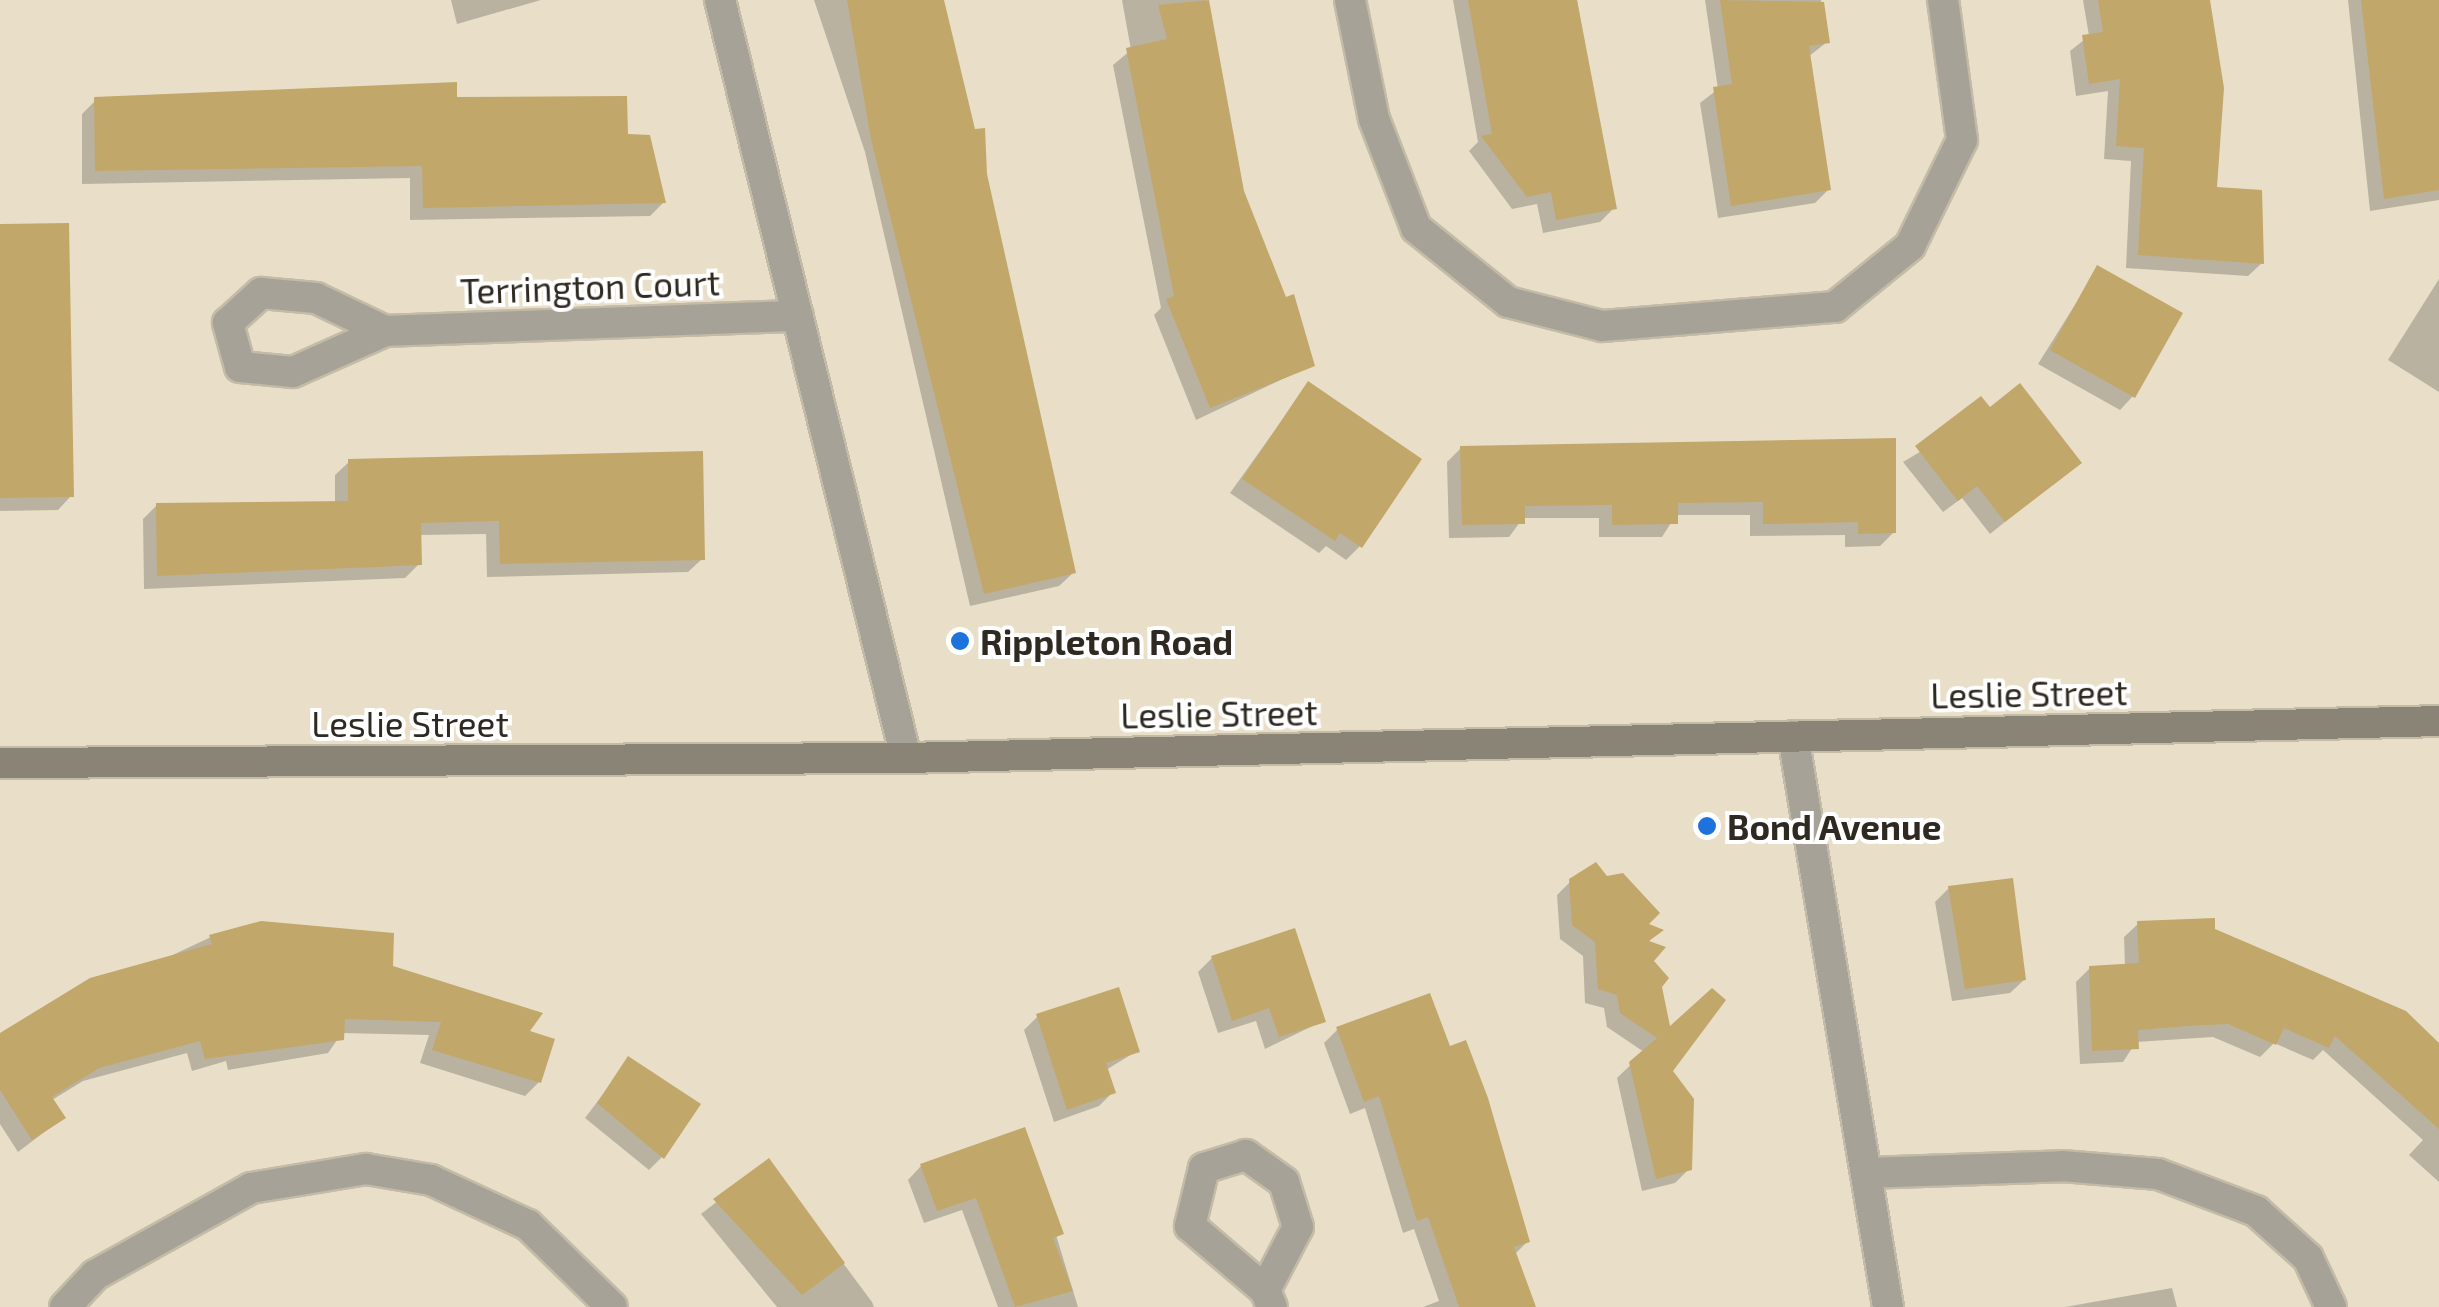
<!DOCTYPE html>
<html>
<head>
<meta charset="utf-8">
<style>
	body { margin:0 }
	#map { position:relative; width:2439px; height:1307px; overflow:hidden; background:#e9dfc8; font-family:"Exo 2",sans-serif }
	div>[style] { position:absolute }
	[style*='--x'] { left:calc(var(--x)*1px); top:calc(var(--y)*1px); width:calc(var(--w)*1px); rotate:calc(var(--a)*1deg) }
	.shadow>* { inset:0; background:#0003 }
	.building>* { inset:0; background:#c1a76a }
	.roads { filter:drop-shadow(2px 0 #c4bba7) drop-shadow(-2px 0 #c4bba7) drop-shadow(0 2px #c4bba7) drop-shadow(0 -2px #c4bba7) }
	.street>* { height:30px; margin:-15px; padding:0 15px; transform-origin:15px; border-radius:15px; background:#a6a298 }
	.secondary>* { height:30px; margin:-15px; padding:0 15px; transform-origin:15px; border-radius:15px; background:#8a8476 }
	.dots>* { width:28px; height:28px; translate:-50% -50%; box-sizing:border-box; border:5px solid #fff; border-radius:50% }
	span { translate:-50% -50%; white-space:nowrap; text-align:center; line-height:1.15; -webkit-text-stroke:8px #fff; paint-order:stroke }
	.street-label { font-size:35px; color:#2e2a22 }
	.poi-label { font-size:35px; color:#2e2a22; font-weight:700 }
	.left { translate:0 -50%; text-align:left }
</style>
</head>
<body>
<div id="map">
	<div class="shadow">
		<i style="clip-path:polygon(451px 0,541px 0,457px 24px)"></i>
		<i style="clip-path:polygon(814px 0,939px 0,1073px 573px,1059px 586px,970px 606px,865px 152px)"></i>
		<i style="clip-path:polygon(1122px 0,1206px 0,1241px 192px,1312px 365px,1196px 420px,1154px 315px,1161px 308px,1113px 65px,1131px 50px)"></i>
		<i style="clip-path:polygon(1453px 0,1577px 0,1614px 208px,1600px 222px,1543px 233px,1537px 204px,1512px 209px,1469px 151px,1478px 142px)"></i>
		<i style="clip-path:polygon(1705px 0,1821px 0,1827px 42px,1808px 57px,1829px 189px,1815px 203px,1718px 218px,1700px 103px,1718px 89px)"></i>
		<i style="clip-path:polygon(2083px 0,2208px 0,2214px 190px,2262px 263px,2248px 276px,2126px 268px,2131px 161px,2104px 159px,2108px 91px,2076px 96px,2070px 51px,2089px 36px)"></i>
		<i style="clip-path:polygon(2348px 0,2439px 0,2439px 200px,2370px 211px)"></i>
		<i style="clip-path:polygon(455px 99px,625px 137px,663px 203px,650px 216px,410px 220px,410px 178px,82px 184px,82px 114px,96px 100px)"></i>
		<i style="clip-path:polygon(0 226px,71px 496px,58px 510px,0 511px)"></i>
		<i style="clip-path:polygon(2098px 268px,2133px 396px,2120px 410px,2038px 364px)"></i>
		<i style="clip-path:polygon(2439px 279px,2439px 392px,2388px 360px)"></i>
		<i style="clip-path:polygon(1308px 384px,1360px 546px,1346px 560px,1326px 546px,1319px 553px,1230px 493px)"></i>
		<i style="clip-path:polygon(1990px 410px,2078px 463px,1990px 534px,1962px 498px,1943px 512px,1903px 462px)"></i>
		<i style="clip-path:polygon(1893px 440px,1894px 532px,1880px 546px,1845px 547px,1845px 535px,1750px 536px,1750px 515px,1676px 515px,1662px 537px,1599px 537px,1599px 518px,1523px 518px,1509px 537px,1449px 538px,1447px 462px,1461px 448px)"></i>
		<i style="clip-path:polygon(349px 462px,702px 559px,688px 572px,487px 577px,486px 534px,419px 535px,419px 564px,405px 578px,144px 589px,143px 519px,157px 505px,335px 504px,335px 475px)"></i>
		<i style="clip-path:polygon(1571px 881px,1659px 931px,1647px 943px,1689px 1169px,1675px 1183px,1642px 1191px,1617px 1078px,1644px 1052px,1607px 1027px,1604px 1008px,1585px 1003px,1583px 956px,1560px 939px,1557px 895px)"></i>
		<i style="clip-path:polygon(1949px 888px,2024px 980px,2010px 993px,1952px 1001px,1935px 902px)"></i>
		<i style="clip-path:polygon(2138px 924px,2213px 930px,2439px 1044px,2439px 1182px,2409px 1155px,2423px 1140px,2323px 1050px,2313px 1060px,2274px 1043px,2260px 1057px,2213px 1037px,2136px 1042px,2123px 1062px,2080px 1064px,2076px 982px,2090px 968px,2125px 967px,2124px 937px)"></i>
		<i style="clip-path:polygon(211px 937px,391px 968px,526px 1032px,539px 1082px,525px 1096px,420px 1063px,429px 1035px,342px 1033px,328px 1053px,228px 1070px,226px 1061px,192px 1071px,187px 1053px,83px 1081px,52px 1100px,63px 1118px,18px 1152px,0 1124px,0 1036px)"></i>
		<i style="clip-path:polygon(1212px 958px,1323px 1021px,1265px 1049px,1256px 1021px,1218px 1033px,1198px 972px)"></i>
		<i style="clip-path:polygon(1038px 1016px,1137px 1051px,1106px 1070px,1113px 1092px,1099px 1106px,1054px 1122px,1024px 1030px)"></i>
		<i style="clip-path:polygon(1338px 1029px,1528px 1241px,1514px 1255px,1534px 1307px,1423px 1307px,1439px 1301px,1414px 1229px,1403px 1233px,1365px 1108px,1350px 1114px,1324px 1043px)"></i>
		<i style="clip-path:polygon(629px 1060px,662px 1157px,649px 1170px,585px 1118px)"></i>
		<i style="clip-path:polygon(1024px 1130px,1078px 1307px,998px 1307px,962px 1210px,924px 1223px,908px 1180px,921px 1166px)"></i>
		<i style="clip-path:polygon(768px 1162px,872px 1302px,874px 1307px,777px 1307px,701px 1214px)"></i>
		<i style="clip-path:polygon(2172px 1288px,2177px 1307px,2065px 1307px)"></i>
	</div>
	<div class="building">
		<i style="clip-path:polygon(847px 0,944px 0,975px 129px,985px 128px,987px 174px,1076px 573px,984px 594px,871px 139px)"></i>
		<i style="clip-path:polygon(1209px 0,1244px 191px,1286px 297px,1294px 294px,1315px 366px,1210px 408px,1166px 299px,1174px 296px,1126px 48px,1167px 39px,1158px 5px)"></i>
		<i style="clip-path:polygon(1468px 0,1577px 0,1617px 209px,1556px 220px,1551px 192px,1527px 197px,1481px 136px,1492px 134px)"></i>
		<i style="clip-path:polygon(1720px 0,1824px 2px,1830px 43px,1809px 46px,1831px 190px,1731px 206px,1713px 87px,1732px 84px)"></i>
		<i style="clip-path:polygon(2098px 0,2210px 0,2224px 88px,2217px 187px,2262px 190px,2264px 264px,2138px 255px,2144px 148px,2116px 146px,2120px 79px,2089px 84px,2082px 35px,2103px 32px)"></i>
		<i style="clip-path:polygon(2361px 0,2439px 0,2439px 190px,2384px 199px)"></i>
		<i style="clip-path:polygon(457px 82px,457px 97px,627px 96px,628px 134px,650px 135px,666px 203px,423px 208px,422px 166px,95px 171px,94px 97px)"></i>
		<i style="clip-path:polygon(69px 223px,74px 497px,0 498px,0 224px)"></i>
		<i style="clip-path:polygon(2097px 265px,2183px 313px,2135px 398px,2050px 350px)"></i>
		<i style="clip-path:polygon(1308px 381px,1422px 459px,1362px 548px,1340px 533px,1335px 541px,1242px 479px)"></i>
		<i style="clip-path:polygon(2020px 383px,2082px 463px,2005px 522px,1977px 486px,1958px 501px,1915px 446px,1981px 396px,1990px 407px)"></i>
		<i style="clip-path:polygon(1896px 438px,1896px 533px,1858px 534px,1858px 522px,1763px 524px,1763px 502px,1678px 503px,1678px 524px,1612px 525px,1612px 505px,1525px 506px,1525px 524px,1462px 525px,1460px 446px)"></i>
		<i style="clip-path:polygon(703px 451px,705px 560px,500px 564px,499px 521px,421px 523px,422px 565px,157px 576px,156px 503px,348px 501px,348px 459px)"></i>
		<i style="clip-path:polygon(1596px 862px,1607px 876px,1623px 873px,1660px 913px,1649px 924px,1664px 930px,1649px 941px,1666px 947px,1654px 961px,1669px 978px,1662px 987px,1670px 1026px,1712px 988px,1726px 1000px,1673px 1071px,1694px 1099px,1692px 1170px,1656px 1179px,1629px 1062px,1657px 1038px,1620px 1013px,1617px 995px,1598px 989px,1595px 942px,1572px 925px,1569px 879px)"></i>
		<i style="clip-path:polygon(2013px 878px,2026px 980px,1965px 989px,1948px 886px)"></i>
		<i style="clip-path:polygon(2215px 918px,2215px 929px,2406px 1011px,2439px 1043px,2439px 1129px,2335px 1036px,2329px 1048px,2284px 1028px,2276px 1045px,2228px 1024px,2188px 1026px,2138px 1030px,2139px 1049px,2092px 1051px,2089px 966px,2139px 963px,2137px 921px)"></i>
		<i style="clip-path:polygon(261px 921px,394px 933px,393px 966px,543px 1013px,530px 1031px,555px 1039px,541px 1083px,432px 1050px,441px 1022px,345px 1019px,344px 1040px,205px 1059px,200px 1041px,99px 1068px,52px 1097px,66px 1118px,32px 1140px,0 1090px,0 1033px,90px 978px,212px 944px,209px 935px)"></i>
		<i style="clip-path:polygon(1295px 928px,1326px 1022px,1279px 1037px,1269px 1008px,1232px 1021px,1211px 956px)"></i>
		<i style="clip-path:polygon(1119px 987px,1140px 1052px,1106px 1063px,1116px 1093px,1067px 1110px,1036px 1014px)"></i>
		<i style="clip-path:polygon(1430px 993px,1450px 1046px,1466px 1040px,1488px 1098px,1530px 1242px,1514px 1247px,1536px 1307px,1459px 1307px,1428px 1217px,1417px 1221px,1379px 1096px,1364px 1102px,1336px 1027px)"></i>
		<i style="clip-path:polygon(628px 1056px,701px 1104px,664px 1159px,597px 1103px)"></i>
		<i style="clip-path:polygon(1025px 1127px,1064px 1234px,1053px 1238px,1073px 1291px,1015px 1307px,976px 1198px,937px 1211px,920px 1164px)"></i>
		<i style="clip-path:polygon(769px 1158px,845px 1263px,802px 1295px,713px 1199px)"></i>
	</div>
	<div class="roads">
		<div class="street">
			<i style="--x:720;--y:0;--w:780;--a:76.21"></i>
			<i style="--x:1350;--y:0;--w:121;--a:78.6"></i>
			<i style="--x:1374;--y:119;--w:117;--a:68.9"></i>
			<i style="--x:1416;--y:228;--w:118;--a:38.8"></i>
			<i style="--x:1508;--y:302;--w:97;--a:14.3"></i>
			<i style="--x:1602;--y:326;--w:234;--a:-4.7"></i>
			<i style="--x:1835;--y:307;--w:97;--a:-39.1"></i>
			<i style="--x:1910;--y:246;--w:118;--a:-63.9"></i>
			<i style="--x:1962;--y:140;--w:141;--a:-97.7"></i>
			<i style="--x:385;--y:331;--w:101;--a:156"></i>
			<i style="--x:293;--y:372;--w:53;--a:-174.6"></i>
			<i style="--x:240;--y:367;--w:46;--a:-105.3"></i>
			<i style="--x:228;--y:323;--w:45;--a:-42.3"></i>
			<i style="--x:261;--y:293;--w:55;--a:5.2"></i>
			<i style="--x:316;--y:298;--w:76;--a:25.6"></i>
			<i style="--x:385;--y:331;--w:413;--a:-2.1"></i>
			<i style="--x:1793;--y:736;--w:579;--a:80.55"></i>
			<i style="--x:1866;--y:1173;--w:196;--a:-2"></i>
			<i style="--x:2062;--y:1166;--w:96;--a:4.8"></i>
			<i style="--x:2158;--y:1174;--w:105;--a:20.7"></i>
			<i style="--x:2256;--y:1211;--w:70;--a:42.1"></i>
			<i style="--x:2308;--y:1258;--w:54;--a:64.9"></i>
			<i style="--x:1265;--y:1290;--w:71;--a:-62.4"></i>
			<i style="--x:1298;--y:1227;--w:47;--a:-107.3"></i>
			<i style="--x:1284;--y:1182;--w:47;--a:-144.6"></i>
			<i style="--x:1246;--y:1155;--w:44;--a:162.8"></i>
			<i style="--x:1204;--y:1168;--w:60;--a:103.6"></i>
			<i style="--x:1190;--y:1226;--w:99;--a:40.5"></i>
			<i style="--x:1265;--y:1290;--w:18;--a:68"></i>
			<i style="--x:65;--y:1307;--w:44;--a:-46.8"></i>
			<i style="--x:95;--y:1275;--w:179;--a:-29.1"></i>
			<i style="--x:251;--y:1188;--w:117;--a:-9.4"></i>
			<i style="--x:366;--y:1169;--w:66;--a:9.6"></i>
			<i style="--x:431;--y:1180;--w:107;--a:24.9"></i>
			<i style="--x:528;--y:1225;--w:117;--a:44.3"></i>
		</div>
		<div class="secondary">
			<i style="--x:0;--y:763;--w:906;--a:-0.32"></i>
			<i style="--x:906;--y:758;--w:1533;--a:-1.38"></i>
		</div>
	</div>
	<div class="dots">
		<i style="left:960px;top:641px;background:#1d72dc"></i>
		<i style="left:1707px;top:826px;background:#1d72dc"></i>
	</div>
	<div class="street-label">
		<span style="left:590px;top:286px;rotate:-2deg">Terrington Court</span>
		<span style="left:2029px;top:693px;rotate:-1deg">Leslie Street</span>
		<span style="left:1219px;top:713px;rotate:-1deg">Leslie Street</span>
		<span style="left:410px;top:723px">Leslie Street</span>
	</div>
	<div class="poi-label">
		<span class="left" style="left:980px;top:641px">Rippleton Road</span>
		<span class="left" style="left:1727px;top:826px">Bond Avenue</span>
	</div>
</div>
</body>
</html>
